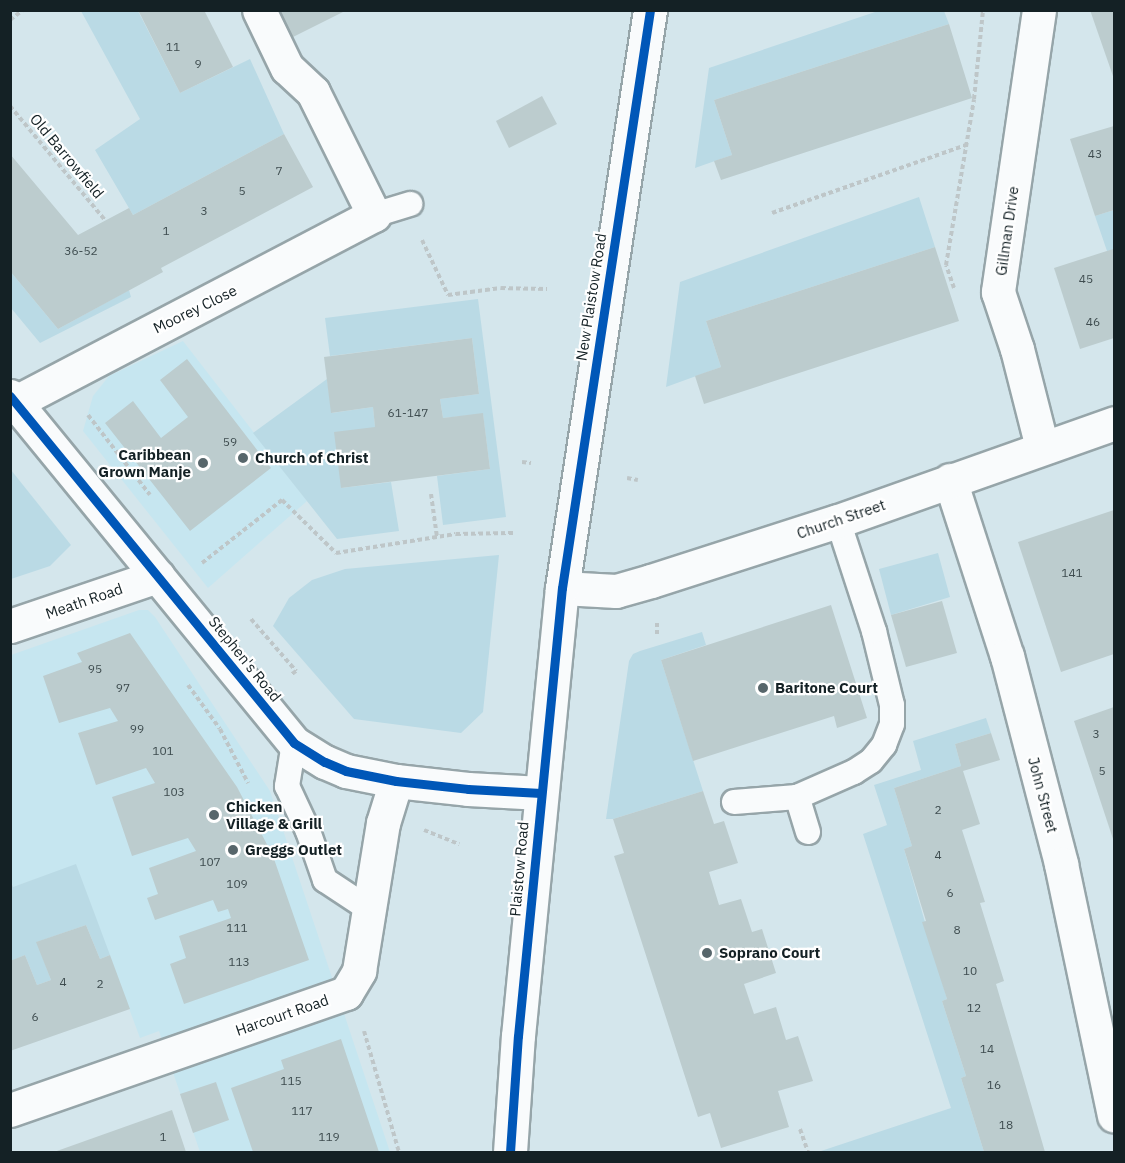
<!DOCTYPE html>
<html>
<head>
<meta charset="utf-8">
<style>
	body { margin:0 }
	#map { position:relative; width:1125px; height:1163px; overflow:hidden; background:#d4e6ec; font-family:"IBM Plex Sans",sans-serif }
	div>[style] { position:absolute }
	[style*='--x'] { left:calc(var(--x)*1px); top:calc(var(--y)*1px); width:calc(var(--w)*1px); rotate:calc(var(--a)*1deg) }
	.built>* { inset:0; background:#c6e6f0 }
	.green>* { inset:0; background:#badae5 }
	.building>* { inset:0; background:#bcccce }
	.path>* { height:4px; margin-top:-2px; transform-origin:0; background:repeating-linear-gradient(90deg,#bec6c8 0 4.5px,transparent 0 7.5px) }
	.roads { filter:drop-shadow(2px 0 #96a5a9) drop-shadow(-2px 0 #96a5a9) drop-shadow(0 2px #96a5a9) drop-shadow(0 -2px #96a5a9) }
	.lane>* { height:24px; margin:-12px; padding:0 12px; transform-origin:12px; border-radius:12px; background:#f9fbfc }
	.street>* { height:33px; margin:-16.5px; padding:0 16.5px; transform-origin:16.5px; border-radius:16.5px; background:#f9fbfc }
	.primary>* { height:33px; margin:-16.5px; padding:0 16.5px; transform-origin:16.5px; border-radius:16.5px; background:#f9fbfc }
	.cycleway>* { height:9px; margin:-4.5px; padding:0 4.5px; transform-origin:4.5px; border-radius:4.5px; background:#0057b8 }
	.dots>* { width:16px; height:16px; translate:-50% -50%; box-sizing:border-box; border:3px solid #fff; border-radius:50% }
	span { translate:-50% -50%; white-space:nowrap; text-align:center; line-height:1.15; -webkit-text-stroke:4.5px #fff; paint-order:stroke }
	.number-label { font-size:12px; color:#3e4c4f }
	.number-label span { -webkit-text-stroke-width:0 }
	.street-label { font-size:15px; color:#142125 }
	.poi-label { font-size:15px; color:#142125; font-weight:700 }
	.right { translate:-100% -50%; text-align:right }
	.left { translate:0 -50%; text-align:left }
	.frame { position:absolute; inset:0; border:12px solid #142125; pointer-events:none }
</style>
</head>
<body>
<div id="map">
	<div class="built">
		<i style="clip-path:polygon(183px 341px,307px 501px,208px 588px,83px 431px,93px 396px,109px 376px)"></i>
		<i style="clip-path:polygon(139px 610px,148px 610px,155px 617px,270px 791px,390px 1152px,200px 1152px,159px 1031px,140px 1038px,76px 865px,13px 887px,11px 880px,11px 655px)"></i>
	</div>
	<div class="green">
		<i style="clip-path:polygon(81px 11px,138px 11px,180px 93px,250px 59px,284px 134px,133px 215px,95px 150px,140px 119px)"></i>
		<i style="clip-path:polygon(878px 11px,944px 11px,949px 24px,714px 100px,732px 155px,695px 168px,709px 68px)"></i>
		<i style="clip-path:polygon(919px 197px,935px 247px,706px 321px,721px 367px,666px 387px,680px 282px)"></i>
		<i style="clip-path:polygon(1114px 210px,1114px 255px,1113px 250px,1107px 251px,1095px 216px)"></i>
		<i style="clip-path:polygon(10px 271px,58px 329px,129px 290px,131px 297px,40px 343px,11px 308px)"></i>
		<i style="clip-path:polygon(478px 299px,506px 517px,443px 525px,437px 476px,490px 469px,483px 414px,443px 418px,440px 399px,479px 394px,472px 338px,330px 356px,325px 318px)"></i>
		<i style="clip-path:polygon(327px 379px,332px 413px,373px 407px,375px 427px,341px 488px,391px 482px,399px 531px,337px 539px,253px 433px)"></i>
		<i style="clip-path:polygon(11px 470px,71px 545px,50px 566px,11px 579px)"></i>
		<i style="clip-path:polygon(938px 553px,950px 597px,891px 615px,879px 569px)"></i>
		<i style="clip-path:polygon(499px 555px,483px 712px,461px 733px,354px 719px,273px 626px,289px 598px,312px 580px,345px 569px)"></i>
		<i style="clip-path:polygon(702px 632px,706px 645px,661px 660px,703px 791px,613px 819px,606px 819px,629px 661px,633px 654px,640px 651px)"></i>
		<i style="clip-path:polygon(986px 718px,991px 733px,955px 744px,961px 766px,894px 788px,912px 846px,904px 849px,947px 999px,942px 1001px,966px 1076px,961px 1078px,984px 1152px,818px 1152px,951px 1108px,863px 834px,887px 825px,874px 785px,921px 770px,913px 741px)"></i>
		<i style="clip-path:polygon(76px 864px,110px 955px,100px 959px,86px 925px,37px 942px,51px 980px,37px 985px,25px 955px,11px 961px,10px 880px,13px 887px)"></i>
	</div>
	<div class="building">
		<i style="clip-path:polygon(138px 10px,204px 10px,233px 67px,180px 93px)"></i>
		<i style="clip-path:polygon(277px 10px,347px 10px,291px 38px)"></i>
		<i style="clip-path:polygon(1090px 10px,1114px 10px,1114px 79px)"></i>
		<i style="clip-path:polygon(949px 24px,972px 98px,721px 180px,714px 161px,732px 155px,714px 100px)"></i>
		<i style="clip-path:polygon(542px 96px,557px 124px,509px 148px,496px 121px)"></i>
		<i style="clip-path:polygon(1114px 126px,1114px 210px,1095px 216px,1070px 139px)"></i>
		<i style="clip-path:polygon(284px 134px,313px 187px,161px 268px,163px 272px,58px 329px,10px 271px,10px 154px,78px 235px,129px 208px,133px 215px)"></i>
		<i style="clip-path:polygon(935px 247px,959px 321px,704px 404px,695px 376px,721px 367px,706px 321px)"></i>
		<i style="clip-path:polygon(1113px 249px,1114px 338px,1080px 349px,1054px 268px)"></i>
		<i style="clip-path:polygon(472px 338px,479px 394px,440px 399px,443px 418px,483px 413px,490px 469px,341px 488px,334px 432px,375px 427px,373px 407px,331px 413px,324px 357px)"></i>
		<i style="clip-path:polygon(187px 359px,271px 468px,190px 531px,105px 423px,133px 401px,161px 438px,188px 417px,160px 380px)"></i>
		<i style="clip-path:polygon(1114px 510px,1114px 654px,1061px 672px,1018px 542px)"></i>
		<i style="clip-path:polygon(942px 601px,957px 653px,906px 667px,891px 615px)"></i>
		<i style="clip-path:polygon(831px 605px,867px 718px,837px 728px,834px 716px,693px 761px,661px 660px)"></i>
		<i style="clip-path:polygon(130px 633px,237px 787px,273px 856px,309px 960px,184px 1004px,170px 964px,186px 958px,179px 936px,231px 918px,228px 909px,218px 912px,213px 900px,155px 920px,147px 898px,158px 894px,149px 868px,196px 851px,188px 838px,132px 856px,112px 797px,155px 783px,146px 768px,96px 785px,78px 733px,118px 721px,110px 708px,59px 723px,43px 676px,82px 662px,77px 653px)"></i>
		<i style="clip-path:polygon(1114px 707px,1114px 842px,1074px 721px)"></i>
		<i style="clip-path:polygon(991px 733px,1000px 760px,963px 771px,980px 824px,962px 830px,985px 902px,980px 903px,1004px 981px,996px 984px,1045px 1152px,984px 1152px,961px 1078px,966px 1076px,942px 1001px,947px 999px,922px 922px,926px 921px,904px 849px,912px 846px,894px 788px,961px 766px,955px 744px)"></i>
		<i style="clip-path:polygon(703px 791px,714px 824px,724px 821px,738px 863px,709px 872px,719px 905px,741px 899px,752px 932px,762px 929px,776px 973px,744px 984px,754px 1014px,776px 1007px,786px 1040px,798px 1036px,813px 1081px,778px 1091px,789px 1127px,721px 1148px,710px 1113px,698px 1117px,614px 856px,624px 853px,613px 819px)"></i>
		<i style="clip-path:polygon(86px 925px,100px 959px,110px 955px,130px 1009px,10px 1051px,10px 961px,25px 955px,37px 985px,51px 980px,36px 942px)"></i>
		<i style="clip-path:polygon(341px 1039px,379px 1152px,253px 1152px,231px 1088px,284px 1069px,281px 1060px)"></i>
		<i style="clip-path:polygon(216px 1082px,229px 1120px,193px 1133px,180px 1094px)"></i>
		<i style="clip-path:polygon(172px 1110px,186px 1152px,54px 1152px)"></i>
	</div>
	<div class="path">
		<i style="--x:10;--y:20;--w:16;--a:-38"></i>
		<i style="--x:10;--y:106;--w:148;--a:50.2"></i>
		<i style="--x:772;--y:213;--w:206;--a:-19.3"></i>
		<i style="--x:422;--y:240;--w:61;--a:64.7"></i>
		<i style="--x:448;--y:295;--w:53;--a:-7.5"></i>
		<i style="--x:501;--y:288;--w:46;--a:1.2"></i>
		<i style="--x:954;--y:288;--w:24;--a:-109"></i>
		<i style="--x:946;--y:265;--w:168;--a:-80.4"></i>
		<i style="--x:974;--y:99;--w:89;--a:-84.2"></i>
		<i style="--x:88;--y:415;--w:101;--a:52.2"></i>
		<i style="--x:522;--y:462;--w:9;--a:6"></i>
		<i style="--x:627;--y:478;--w:11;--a:10"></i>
		<i style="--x:431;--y:494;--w:43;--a:82.1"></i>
		<i style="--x:202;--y:563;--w:102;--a:-38.2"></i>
		<i style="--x:282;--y:500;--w:76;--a:44.5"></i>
		<i style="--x:336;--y:553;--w:121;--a:-9"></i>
		<i style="--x:456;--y:534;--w:60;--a:-1"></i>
		<i style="--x:251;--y:619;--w:69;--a:49.1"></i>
		<i style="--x:296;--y:671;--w:5;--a:143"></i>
		<i style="--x:657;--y:623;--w:11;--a:90"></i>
		<i style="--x:188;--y:685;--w:54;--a:54"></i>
		<i style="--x:220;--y:729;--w:61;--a:62.6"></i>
		<i style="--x:424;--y:830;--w:38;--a:22"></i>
		<i style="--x:364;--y:1031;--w:126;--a:73.9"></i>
		<i style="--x:800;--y:1129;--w:24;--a:71"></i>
	</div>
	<div class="roads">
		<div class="lane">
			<i style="--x:374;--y:215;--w:38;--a:-17"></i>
			<i style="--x:294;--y:743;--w:44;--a:99.2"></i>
			<i style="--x:287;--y:786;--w:50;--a:65"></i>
			<i style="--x:308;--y:831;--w:52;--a:70.9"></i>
			<i style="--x:325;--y:880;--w:53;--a:33.4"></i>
			<i style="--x:734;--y:802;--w:63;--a:-4.5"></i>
			<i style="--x:808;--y:832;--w:37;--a:-107"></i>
			<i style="--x:797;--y:797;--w:62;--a:-23.7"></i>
			<i style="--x:854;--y:772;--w:20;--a:-33"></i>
			<i style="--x:871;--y:761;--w:21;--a:-51"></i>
			<i style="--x:884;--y:745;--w:22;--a:-69"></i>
			<i style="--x:892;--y:724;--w:19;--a:-90"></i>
			<i style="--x:892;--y:705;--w:76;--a:-103.7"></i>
			<i style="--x:874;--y:631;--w:116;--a:-108.1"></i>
		</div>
		<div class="street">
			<i style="--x:1039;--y:10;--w:285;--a:98.3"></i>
			<i style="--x:998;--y:292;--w:60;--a:71.6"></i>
			<i style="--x:1017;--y:349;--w:101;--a:75.7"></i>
			<i style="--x:10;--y:396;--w:448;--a:50.7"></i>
			<i style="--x:294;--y:743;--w:36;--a:32"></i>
			<i style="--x:325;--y:762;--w:23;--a:23"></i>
			<i style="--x:346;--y:771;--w:51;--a:11.3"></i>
			<i style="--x:396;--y:781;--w:72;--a:6.3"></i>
			<i style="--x:468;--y:789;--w:73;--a:3.1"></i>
			<i style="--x:16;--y:402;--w:404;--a:-27.6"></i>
			<i style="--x:374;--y:215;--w:137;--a:-116.4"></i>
			<i style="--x:313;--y:92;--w:35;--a:-137"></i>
			<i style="--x:287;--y:68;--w:64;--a:-115.8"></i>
			<i style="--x:950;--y:480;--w:185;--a:72.1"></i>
			<i style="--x:1007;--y:656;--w:215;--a:75.4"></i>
			<i style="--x:1061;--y:864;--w:257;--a:78.1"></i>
			<i style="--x:562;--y:588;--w:54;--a:3.2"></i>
			<i style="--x:616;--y:591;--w:36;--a:-16"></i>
			<i style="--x:651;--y:581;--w:196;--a:-17.8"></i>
			<i style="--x:838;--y:521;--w:293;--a:-19.5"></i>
			<i style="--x:10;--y:626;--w:156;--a:-18.7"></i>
			<i style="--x:10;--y:1110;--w:356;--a:-19.2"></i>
			<i style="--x:346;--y:993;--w:26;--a:-59"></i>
			<i style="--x:359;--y:971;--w:150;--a:-80.8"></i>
			<i style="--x:383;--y:823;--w:44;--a:-72.8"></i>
		</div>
		<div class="primary">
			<i style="--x:510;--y:1152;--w:116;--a:-86.1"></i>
			<i style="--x:518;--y:1036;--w:450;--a:-84.4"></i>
			<i style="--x:562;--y:588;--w:585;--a:-81.34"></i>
		</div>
	</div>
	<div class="cycleway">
		<i style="--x:10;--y:396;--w:448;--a:50.7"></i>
		<i style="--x:294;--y:743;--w:36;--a:32"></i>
		<i style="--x:325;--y:762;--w:23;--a:23"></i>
		<i style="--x:346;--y:771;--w:51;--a:11.3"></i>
		<i style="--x:396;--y:781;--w:72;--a:6.3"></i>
		<i style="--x:468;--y:789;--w:73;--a:3.1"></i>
		<i style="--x:510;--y:1152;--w:116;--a:-86.1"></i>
		<i style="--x:518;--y:1036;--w:450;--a:-84.4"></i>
		<i style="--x:562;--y:588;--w:585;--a:-81.34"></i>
	</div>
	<div class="dots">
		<i style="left:243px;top:458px;background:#57666b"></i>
		<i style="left:203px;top:463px;background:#57666b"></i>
		<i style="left:763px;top:688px;background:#57666b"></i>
		<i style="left:214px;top:815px;background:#57666b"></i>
		<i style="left:233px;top:850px;background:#57666b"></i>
		<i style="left:707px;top:953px;background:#57666b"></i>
	</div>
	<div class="number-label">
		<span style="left:173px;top:47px">11</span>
		<span style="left:198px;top:64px">9</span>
		<span style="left:1095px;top:154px">43</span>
		<span style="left:279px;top:171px">7</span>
		<span style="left:242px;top:191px">5</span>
		<span style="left:204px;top:211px">3</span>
		<span style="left:166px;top:231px">1</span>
		<span style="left:81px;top:251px">36-52</span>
		<span style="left:1086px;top:279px">45</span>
		<span style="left:1093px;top:322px">46</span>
		<span style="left:408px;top:413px">61-147</span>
		<span style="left:230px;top:442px">59</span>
		<span style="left:1072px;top:573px">141</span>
		<span style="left:95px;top:669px">95</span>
		<span style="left:123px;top:688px">97</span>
		<span style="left:137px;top:729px">99</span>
		<span style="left:1096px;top:734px">3</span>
		<span style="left:163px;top:751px">101</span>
		<span style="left:1102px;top:771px">5</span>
		<span style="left:174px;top:792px">103</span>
		<span style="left:938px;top:810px">2</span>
		<span style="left:938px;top:855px">4</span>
		<span style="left:210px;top:862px">107</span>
		<span style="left:237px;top:884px">109</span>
		<span style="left:950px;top:893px">6</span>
		<span style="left:237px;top:928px">111</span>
		<span style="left:957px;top:930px">8</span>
		<span style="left:239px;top:962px">113</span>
		<span style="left:970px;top:971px">10</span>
		<span style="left:63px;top:982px">4</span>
		<span style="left:100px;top:984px">2</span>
		<span style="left:974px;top:1008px">12</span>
		<span style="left:35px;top:1017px">6</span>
		<span style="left:987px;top:1049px">14</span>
		<span style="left:291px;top:1081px">115</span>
		<span style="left:994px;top:1085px">16</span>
		<span style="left:302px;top:1111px">117</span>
		<span style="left:1006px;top:1125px">18</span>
		<span style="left:163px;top:1137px">1</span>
		<span style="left:329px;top:1137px">119</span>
	</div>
	<div class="street-label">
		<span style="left:67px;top:156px;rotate:50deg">Old Barrowfield</span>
		<span style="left:1007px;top:231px;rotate:-82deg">Gillman Drive</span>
		<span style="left:591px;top:297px;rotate:-81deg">New Plaistow Road</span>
		<span style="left:195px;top:309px;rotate:-26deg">Moorey Close</span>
		<span style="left:841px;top:519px;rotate:-19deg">Church Street</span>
		<span style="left:84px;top:601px;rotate:-19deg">Meath Road</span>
		<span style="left:245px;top:659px;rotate:51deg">Stephen's Road</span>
		<span style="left:1043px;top:795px;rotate:75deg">John Street</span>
		<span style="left:519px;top:869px;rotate:-85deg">Plaistow Road</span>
		<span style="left:282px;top:1015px;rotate:-19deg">Harcourt Road</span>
	</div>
	<div class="poi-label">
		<span class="right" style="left:191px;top:463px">Caribbean<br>Grown Manje</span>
		<span class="left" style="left:255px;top:458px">Church of Christ</span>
		<span class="left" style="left:775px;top:688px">Baritone Court</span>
		<span class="left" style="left:226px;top:815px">Chicken<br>Village &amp; Grill</span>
		<span class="left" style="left:245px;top:850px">Greggs Outlet</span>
		<span class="left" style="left:719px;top:953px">Soprano Court</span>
	</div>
	<div class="frame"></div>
</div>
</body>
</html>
